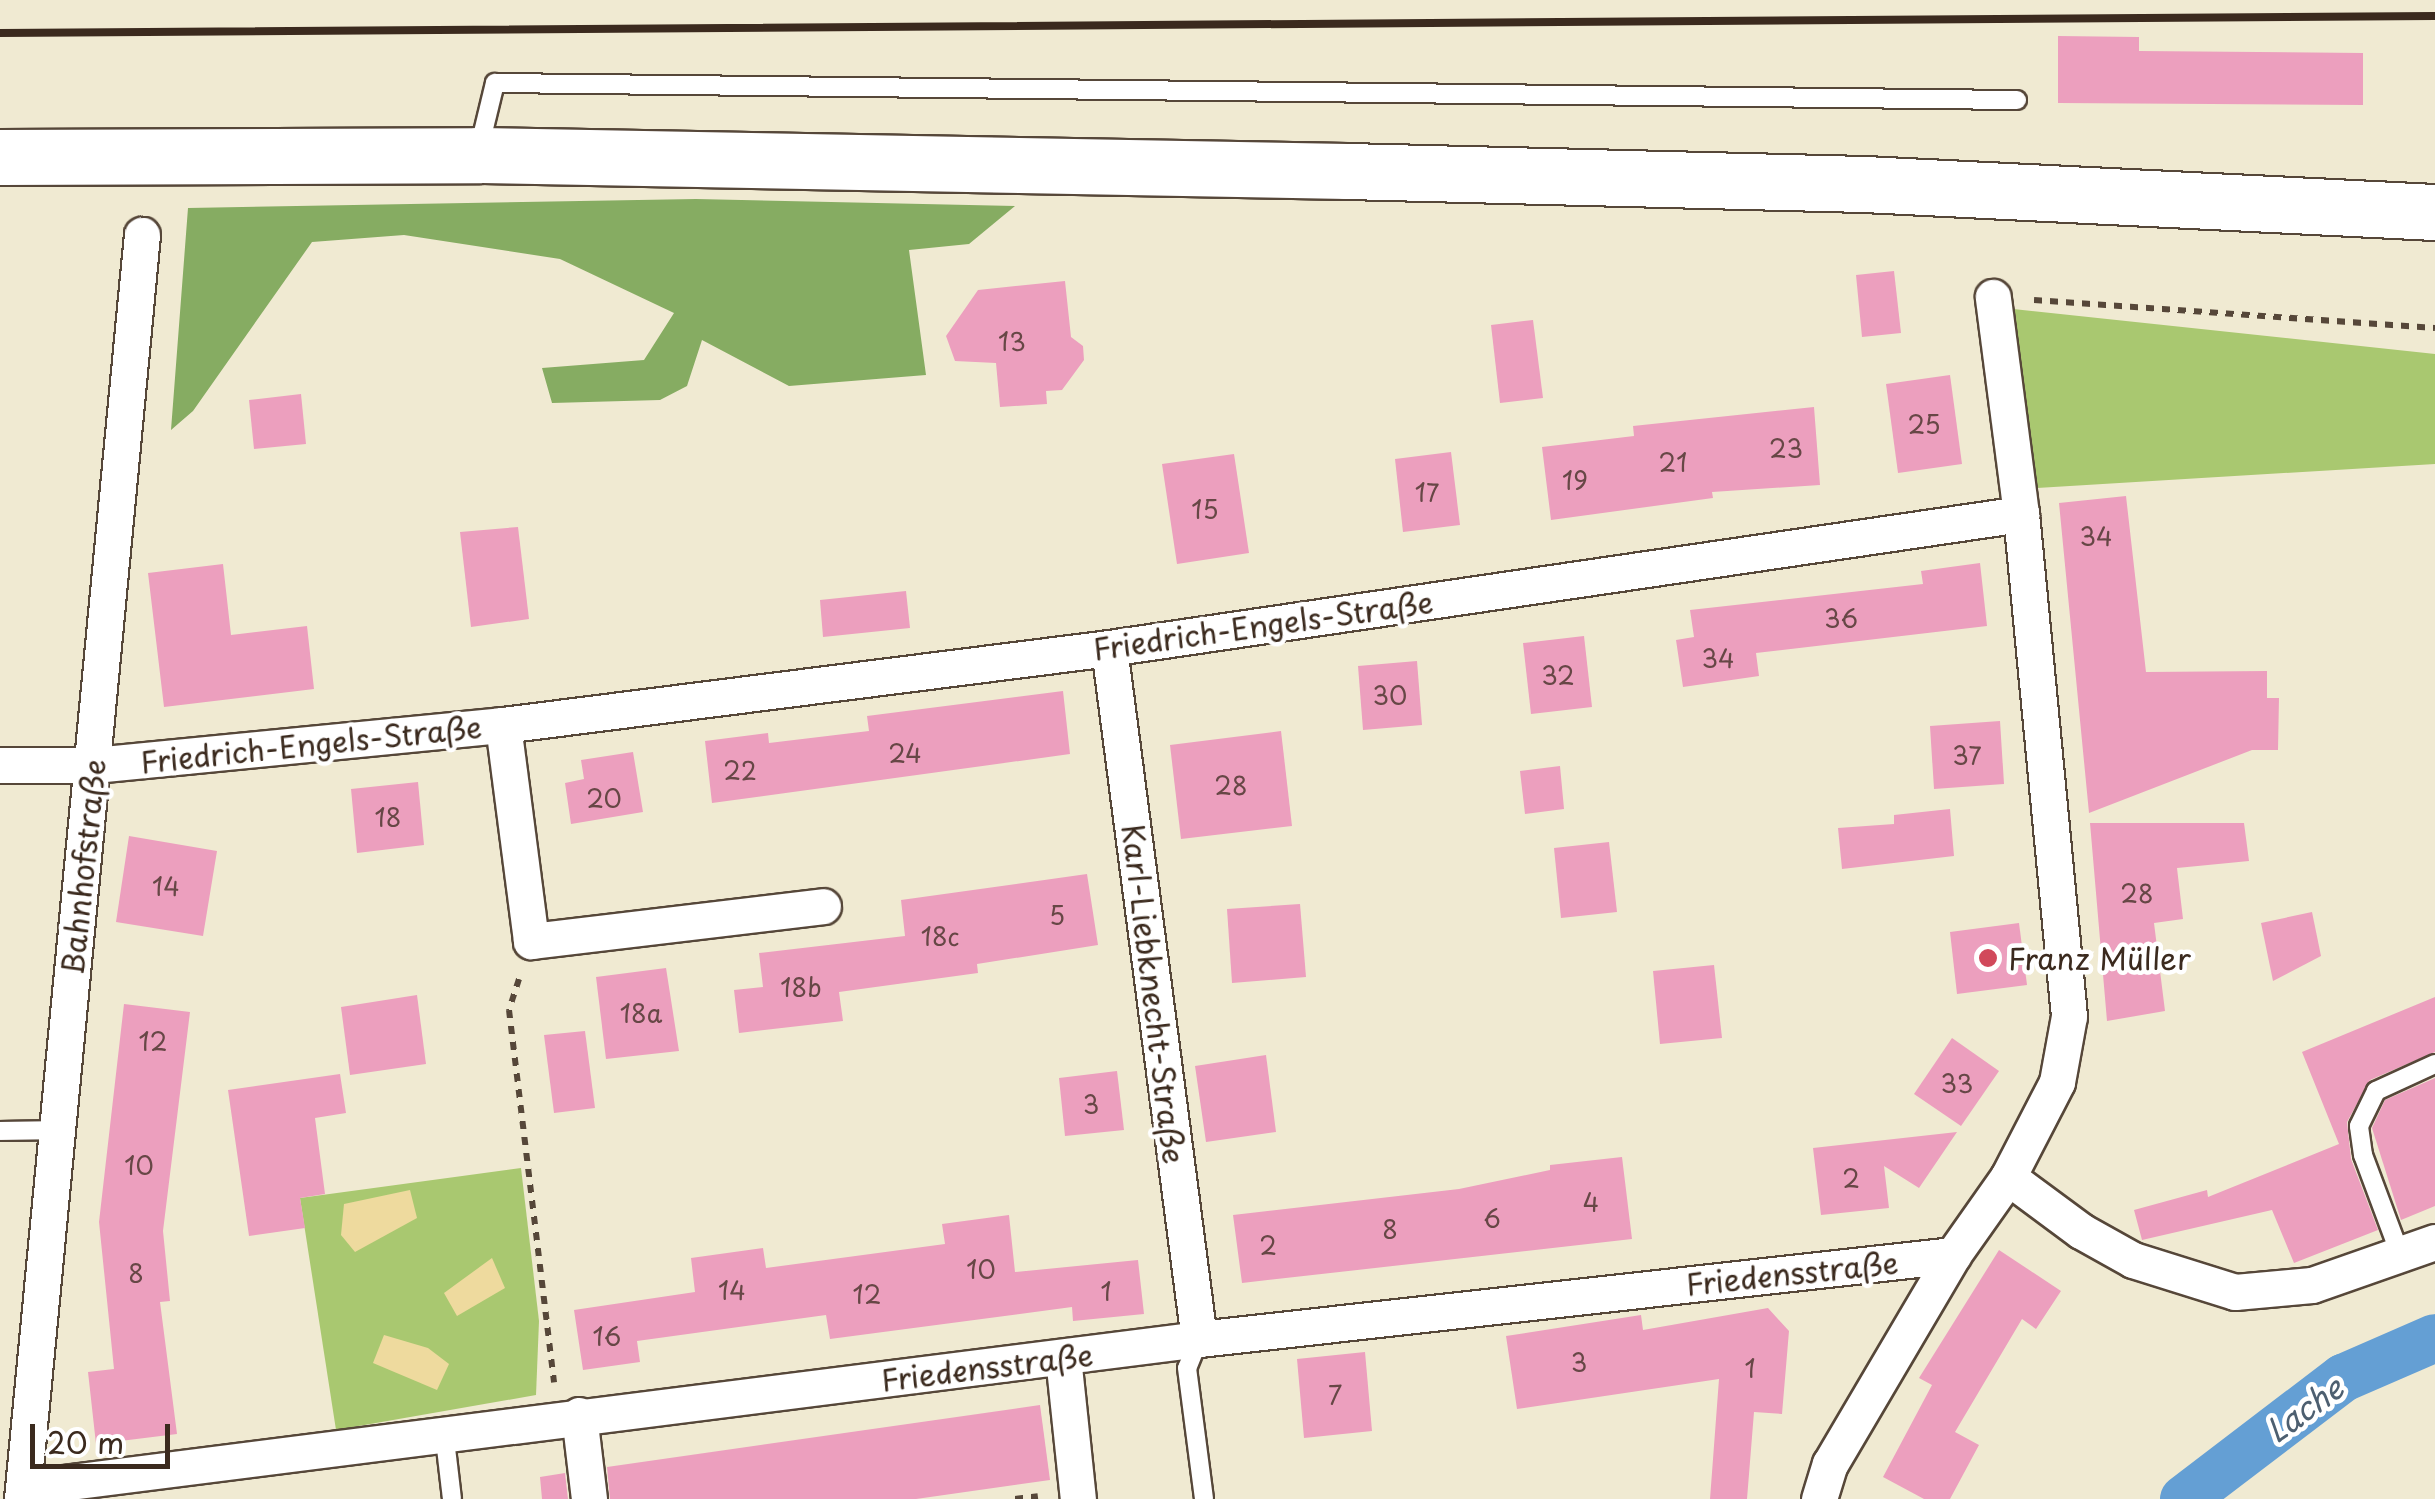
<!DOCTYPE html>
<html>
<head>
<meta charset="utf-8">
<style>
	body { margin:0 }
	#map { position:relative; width:2435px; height:1499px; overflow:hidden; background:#f0ead2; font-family:"Playpen Sans",sans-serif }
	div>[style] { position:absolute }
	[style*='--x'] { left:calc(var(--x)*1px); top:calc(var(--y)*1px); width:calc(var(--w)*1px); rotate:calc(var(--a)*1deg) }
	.green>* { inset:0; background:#a9c870 }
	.forest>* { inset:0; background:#86ac62 }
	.sand>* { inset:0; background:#eeda9e }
	.canal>* { height:48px; margin:-24px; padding:0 24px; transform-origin:24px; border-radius:24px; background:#649fd4 }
	.building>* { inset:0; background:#ec9fbe }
	.path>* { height:6px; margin-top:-3px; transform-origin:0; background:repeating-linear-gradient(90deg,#564739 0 8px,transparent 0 16px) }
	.roads { filter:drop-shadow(2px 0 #564739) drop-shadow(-2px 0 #564739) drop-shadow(0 2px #564739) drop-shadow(0 -2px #564739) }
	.lane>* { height:18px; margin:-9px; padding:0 9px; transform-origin:9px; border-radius:9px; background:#fff }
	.street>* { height:35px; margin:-17.5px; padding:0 17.5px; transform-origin:17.5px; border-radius:17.5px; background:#fff }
	.primary>* { height:55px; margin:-27.5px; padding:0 27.5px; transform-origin:27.5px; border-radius:27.5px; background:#fff }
	.rail>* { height:8px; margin:-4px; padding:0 4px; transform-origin:4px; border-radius:4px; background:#3b2a1e }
	.dots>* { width:28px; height:28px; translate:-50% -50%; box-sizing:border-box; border:5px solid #fff; border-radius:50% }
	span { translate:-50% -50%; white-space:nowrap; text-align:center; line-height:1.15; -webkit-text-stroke:9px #fff; paint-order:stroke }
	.number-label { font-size:25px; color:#674746 }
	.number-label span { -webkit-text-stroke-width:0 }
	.street-label { font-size:30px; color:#3b2a1e }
	.poi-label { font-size:30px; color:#3b2a1e }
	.left { translate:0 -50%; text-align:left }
	.water-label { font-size:32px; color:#4d5f70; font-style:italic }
	.scale { position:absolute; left:30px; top:1424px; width:140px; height:45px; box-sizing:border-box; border:5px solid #3b2a1e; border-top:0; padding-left:12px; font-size:30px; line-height:35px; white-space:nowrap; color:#3b2a1e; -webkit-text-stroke:8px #fff; paint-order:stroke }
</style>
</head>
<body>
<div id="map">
	<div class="green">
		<i style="clip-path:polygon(2004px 308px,2435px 354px,2435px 464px,2037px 488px)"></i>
		<i style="clip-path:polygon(521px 1168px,539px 1321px,536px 1395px,336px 1430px,300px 1198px)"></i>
	</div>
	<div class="forest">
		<i style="clip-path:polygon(696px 199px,1015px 206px,969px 244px,909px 250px,926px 375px,789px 386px,702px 340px,687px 386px,660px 400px,552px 403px,542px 368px,644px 360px,674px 313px,560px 259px,404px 235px,312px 242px,193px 411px,171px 430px,188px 208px)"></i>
	</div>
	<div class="sand">
		<i style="clip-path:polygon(410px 1190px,417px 1218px,355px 1252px,341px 1235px,344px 1204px)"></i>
		<i style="clip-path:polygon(492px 1258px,505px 1288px,457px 1316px,444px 1293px)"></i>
		<i style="clip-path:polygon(384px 1335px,428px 1348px,449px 1364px,437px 1390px,373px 1363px)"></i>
	</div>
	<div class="canal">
		<i style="--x:2184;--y:1499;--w:200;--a:-37.3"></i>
		<i style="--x:2343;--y:1378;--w:100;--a:-23.5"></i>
	</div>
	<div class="building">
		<i style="clip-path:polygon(2058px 36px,2139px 37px,2139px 51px,2363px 53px,2363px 105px,2058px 103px)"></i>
		<i style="clip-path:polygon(1894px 271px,1901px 333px,1862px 337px,1856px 275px)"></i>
		<i style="clip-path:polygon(1065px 281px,1071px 337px,1083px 346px,1084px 360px,1062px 390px,1046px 391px,1047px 404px,1000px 407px,996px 363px,955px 361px,946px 336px,978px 290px)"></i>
		<i style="clip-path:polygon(1533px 320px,1543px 398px,1500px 403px,1491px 325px)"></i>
		<i style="clip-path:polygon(1950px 375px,1962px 464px,1898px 473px,1886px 384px)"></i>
		<i style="clip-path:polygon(301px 394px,306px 444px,254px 449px,249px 400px)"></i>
		<i style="clip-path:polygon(1814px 407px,1820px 485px,1712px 492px,1713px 498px,1551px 520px,1542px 447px,1634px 436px,1633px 426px)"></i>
		<i style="clip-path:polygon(1451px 452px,1460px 525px,1403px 532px,1395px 459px)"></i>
		<i style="clip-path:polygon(1234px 454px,1249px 553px,1177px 564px,1162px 464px)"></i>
		<i style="clip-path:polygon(2126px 496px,2146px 672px,2267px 671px,2267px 698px,2279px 698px,2278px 750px,2252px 750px,2089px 813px,2059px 503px)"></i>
		<i style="clip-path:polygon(518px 527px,529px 619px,471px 627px,460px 532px)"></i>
		<i style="clip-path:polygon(1980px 563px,1987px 626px,1756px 653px,1759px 676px,1683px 687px,1676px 640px,1694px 637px,1690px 610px,1923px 584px,1921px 571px)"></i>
		<i style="clip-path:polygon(223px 564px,231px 635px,307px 626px,314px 689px,164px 707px,148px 573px)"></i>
		<i style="clip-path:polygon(906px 591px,910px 628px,823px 637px,820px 600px)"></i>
		<i style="clip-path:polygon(1584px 636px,1592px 707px,1531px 714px,1523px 643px)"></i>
		<i style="clip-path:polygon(1417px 661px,1422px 725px,1363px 730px,1358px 666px)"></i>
		<i style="clip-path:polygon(1063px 691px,1070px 754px,712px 803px,705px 741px,768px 733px,769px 743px,869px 731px,867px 716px)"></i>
		<i style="clip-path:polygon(2000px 721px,2004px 784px,1934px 789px,1930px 726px)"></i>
		<i style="clip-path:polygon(1281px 731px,1292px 826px,1181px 839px,1170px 745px)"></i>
		<i style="clip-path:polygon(633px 752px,643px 812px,571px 824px,565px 783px,584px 779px,581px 760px)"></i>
		<i style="clip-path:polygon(1560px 766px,1564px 809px,1525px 814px,1520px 771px)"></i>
		<i style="clip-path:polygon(418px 782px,424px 845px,357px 853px,351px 789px)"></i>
		<i style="clip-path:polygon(1950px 809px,1954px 856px,1842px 869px,1838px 828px,1894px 824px,1894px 815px)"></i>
		<i style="clip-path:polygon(2090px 823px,2244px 823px,2249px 861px,2177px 868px,2183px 919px,2154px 923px,2165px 1011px,2107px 1021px)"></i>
		<i style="clip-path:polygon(129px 836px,217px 851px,203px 936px,116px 922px)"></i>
		<i style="clip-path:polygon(1609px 842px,1617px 912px,1561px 918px,1554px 848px)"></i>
		<i style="clip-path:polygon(1087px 874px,1098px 945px,977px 964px,978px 973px,839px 992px,843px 1021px,739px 1033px,734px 990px,763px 987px,759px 953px,905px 936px,901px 900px)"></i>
		<i style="clip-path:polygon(1300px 904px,1306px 977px,1232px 983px,1227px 909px)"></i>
		<i style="clip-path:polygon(2312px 912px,2321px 956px,2273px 981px,2261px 923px)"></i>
		<i style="clip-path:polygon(2019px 923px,2027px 985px,1957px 994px,1950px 932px)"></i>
		<i style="clip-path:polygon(1714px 965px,1722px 1038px,1660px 1044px,1653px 971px)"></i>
		<i style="clip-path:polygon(666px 968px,679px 1051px,606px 1059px,596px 977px)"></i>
		<i style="clip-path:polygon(417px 995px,426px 1064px,350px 1075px,341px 1007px)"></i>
		<i style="clip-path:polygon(2435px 997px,2435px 1052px,2370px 1080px,2347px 1122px,2351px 1159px,2378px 1230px,2294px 1263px,2272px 1210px,2142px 1240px,2134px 1210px,2207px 1190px,2208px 1197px,2339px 1144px,2302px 1052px)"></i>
		<i style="clip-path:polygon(124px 1004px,190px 1012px,163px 1231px,170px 1301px,160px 1302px,177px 1434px,96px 1444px,88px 1372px,114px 1369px,99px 1222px)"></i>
		<i style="clip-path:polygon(585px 1031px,595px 1108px,554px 1113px,544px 1035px)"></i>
		<i style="clip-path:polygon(1952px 1038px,1999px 1071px,1961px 1126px,1914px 1094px)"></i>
		<i style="clip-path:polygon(1266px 1055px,1276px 1132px,1206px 1142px,1195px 1066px)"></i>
		<i style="clip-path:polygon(1117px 1071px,1124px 1130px,1065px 1136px,1059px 1078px)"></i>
		<i style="clip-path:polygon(340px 1074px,346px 1113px,315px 1118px,325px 1194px,300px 1198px,305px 1228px,249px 1236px,228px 1090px)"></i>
		<i style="clip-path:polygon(2435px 1078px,2435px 1206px,2401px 1220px,2372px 1128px,2385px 1100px)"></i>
		<i style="clip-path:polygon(1957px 1132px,1919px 1188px,1884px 1166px,1889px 1208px,1821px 1215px,1813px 1148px)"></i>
		<i style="clip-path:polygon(1622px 1157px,1632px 1239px,1242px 1283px,1233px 1215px,1459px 1189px,1550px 1170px,1550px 1165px)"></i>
		<i style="clip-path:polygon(1009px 1215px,1015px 1272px,1138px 1260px,1144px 1314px,1073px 1321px,1072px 1307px,830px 1339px,826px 1315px,637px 1341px,640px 1362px,583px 1370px,574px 1310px,695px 1292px,691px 1258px,763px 1248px,766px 1268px,945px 1244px,942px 1224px)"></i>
		<i style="clip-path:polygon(1999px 1250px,2061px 1291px,2036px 1329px,2022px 1319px,1955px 1432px,1979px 1445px,1950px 1499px,1924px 1499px,1883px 1477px,1932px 1385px,1919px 1378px)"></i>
		<i style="clip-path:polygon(1768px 1308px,1789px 1331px,1782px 1414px,1754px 1412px,1747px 1499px,1710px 1499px,1719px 1379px,1517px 1409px,1506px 1336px,1641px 1315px,1643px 1330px)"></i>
		<i style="clip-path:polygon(1365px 1352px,1372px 1431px,1304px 1438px,1297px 1359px)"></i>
		<i style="clip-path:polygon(1040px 1405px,1050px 1480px,916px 1499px,610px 1499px,607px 1467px)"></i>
		<i style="clip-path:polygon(565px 1473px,568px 1499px,542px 1499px,540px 1477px)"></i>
	</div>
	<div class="path">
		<i style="--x:2034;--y:300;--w:402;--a:4"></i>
		<i style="--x:519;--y:979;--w:33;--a:108"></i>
		<i style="--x:509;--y:1010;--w:375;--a:83.1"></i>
		<i style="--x:1015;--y:1499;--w:23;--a:-7"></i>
	</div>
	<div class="roads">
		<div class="lane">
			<i style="--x:479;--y:149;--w:68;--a:-76.4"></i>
			<i style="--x:495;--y:83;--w:1522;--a:0.64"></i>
			<i style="--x:0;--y:1131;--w:55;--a:-1"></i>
			<i style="--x:2400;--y:1254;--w:106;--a:-110.5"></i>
			<i style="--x:2363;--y:1155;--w:29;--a:-98"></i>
			<i style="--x:2359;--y:1126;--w:39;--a:-64"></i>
			<i style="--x:2376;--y:1091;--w:65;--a:-24.6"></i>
			<i style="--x:1199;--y:1339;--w:31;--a:112"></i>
			<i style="--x:1187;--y:1368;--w:132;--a:82.6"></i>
			<i style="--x:444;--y:1431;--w:68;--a:83.3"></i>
		</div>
		<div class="street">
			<i style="--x:1109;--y:648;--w:697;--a:82.58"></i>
			<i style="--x:503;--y:725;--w:218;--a:82.6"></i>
			<i style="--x:531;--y:941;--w:294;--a:-6.8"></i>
			<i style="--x:0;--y:765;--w:94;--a:0"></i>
			<i style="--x:94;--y:765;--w:411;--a:-5.6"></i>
			<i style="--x:503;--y:725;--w:611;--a:-7.24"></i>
			<i style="--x:1109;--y:648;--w:922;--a:-8.36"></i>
			<i style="--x:2008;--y:1177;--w:91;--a:36.5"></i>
			<i style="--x:2081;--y:1231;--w:60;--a:29.1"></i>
			<i style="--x:2133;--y:1260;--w:107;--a:17.4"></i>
			<i style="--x:2235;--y:1292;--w:77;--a:-5.2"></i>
			<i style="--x:2312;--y:1285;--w:130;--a:-19.3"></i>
			<i style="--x:1063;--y:1357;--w:143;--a:84"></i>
			<i style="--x:579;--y:1415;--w:85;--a:83.2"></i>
			<i style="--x:23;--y:1488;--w:1185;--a:-7.22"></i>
			<i style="--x:1199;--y:1339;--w:759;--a:-6.36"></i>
			<i style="--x:22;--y:1499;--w:1270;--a:-84.58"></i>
			<i style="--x:1819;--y:1499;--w:37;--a:-73"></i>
			<i style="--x:1830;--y:1464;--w:243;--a:-59.5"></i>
			<i style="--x:1953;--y:1255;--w:95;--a:-54.8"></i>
			<i style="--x:2008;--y:1177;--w:107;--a:-62.7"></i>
			<i style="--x:2057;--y:1082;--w:67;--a:-79.7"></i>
			<i style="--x:2069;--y:1016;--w:504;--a:-95.46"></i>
			<i style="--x:2021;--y:514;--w:219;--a:-97.4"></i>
		</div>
		<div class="primary">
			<i style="--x:0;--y:157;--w:478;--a:-0.2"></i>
			<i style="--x:478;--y:155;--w:869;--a:1.05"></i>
			<i style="--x:1347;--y:171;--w:517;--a:1.44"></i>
			<i style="--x:1864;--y:184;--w:572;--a:2.81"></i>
		</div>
	</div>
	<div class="rail">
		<i style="--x:0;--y:33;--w:2435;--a:-0.4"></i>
	</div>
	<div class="dots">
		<i style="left:1988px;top:958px;background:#d1495b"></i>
	</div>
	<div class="number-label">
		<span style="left:1012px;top:341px">13</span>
		<span style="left:1924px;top:424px">25</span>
		<span style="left:1786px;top:448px">23</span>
		<span style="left:1673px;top:462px">21</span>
		<span style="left:1575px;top:480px">19</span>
		<span style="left:1427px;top:492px">17</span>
		<span style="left:1205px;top:509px">15</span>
		<span style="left:2096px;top:536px">34</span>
		<span style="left:1841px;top:618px">36</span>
		<span style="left:1718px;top:658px">34</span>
		<span style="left:1558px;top:675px">32</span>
		<span style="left:1390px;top:695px">30</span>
		<span style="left:905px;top:753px">24</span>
		<span style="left:1967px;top:755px">37</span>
		<span style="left:740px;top:770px">22</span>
		<span style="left:1231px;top:785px">28</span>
		<span style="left:604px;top:798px">20</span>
		<span style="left:388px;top:817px">18</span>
		<span style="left:166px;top:886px">14</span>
		<span style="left:2137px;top:893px">28</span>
		<span style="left:1057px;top:915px">5</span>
		<span style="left:940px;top:936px">18c</span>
		<span style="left:801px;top:987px">18b</span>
		<span style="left:641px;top:1013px">18a</span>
		<span style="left:153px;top:1041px">12</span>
		<span style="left:1957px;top:1083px">33</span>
		<span style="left:1091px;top:1104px">3</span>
		<span style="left:139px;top:1165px">10</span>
		<span style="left:1851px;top:1178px">2</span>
		<span style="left:1591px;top:1202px">4</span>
		<span style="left:1492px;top:1218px">6</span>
		<span style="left:1390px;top:1229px">8</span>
		<span style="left:1268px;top:1245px">2</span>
		<span style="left:981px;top:1269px">10</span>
		<span style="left:136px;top:1273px">8</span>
		<span style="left:732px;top:1290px">14</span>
		<span style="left:1106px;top:1291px">1</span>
		<span style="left:867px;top:1294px">12</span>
		<span style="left:607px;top:1336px">16</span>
		<span style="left:1579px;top:1362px">3</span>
		<span style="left:1750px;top:1368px">1</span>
		<span style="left:1335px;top:1395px">7</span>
	</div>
	<div class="street-label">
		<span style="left:1263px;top:625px;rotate:-8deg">Friedrich-Engels-Straße</span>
		<span style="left:311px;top:744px;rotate:-6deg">Friedrich-Engels-Straße</span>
		<span style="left:83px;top:867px;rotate:-84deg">Bahnhofstraße</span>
		<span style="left:1154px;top:994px;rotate:83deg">Karl-Liebknecht-Straße</span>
		<span style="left:1792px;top:1273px;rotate:-6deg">Friedensstraße</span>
		<span style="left:987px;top:1367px;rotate:-7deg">Friedensstraße</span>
	</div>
	<div class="poi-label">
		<span class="left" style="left:2008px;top:958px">Franz Müller</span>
	</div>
	<div class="water-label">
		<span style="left:2304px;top:1409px;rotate:-36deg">Lache</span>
	</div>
	<div class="scale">20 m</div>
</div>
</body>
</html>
